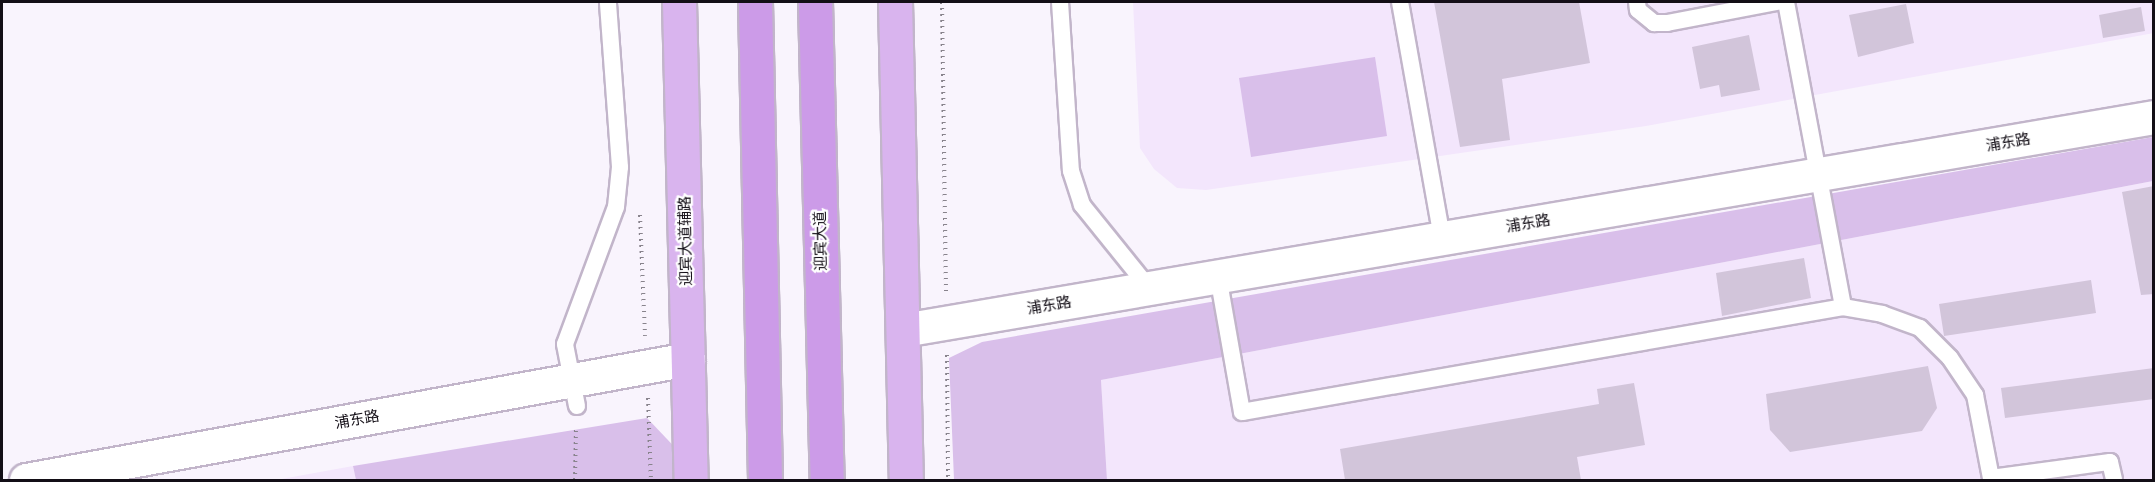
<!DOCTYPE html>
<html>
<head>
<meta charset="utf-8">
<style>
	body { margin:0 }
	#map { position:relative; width:2155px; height:482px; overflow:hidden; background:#f9f4fd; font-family:"Golos Text","Noto Sans SC",sans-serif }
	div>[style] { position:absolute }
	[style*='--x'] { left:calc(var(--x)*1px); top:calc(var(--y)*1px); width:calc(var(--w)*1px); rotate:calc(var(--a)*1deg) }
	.built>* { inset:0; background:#f3e6fc }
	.green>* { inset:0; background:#d9bfea }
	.building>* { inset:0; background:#d2c5da }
	.path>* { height:4px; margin-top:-2px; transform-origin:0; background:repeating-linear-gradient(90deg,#88838c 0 1.5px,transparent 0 6px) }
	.roads { filter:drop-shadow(2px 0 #c2b5ca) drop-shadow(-2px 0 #c2b5ca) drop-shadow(0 2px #c2b5ca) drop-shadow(0 -2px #c2b5ca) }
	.service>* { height:16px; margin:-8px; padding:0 8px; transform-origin:8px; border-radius:8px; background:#fff }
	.tertiary>* { height:33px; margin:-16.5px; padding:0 16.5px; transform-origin:16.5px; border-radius:16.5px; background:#fff }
	.primary>* { height:33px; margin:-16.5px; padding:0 16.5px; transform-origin:16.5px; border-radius:16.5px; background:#d9b4ee }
	.trunk>* { height:33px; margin:-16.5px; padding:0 16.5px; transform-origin:16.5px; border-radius:16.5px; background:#cc9be8 }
	span { translate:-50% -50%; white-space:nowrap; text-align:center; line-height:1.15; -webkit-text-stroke:4.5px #fff; paint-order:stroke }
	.street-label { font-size:15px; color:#130e16 }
	.frame { position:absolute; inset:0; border:3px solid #130e16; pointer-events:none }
</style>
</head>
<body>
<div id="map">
	<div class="built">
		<i style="clip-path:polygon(1133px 2px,2153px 2px,2154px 33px,1646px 126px,1206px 190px,1177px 188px,1154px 169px,1140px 148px)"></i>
		<i style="clip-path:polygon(2153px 181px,2153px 480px,1107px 480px,1101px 380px)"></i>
		<i style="clip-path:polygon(353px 466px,356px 480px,276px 480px)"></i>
	</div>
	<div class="green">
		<i style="clip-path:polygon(1375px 57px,1387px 136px,1251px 157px,1239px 78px)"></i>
		<i style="clip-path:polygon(2153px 137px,2153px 181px,1101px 380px,1107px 480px,954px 480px,949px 358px,982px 342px)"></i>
		<i style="clip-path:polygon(647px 418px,686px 459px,685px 480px,356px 480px,353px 466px)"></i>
	</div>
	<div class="building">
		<i style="clip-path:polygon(1434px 2px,1579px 2px,1590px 63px,1502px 79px,1510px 140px,1460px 147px)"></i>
		<i style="clip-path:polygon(1906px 4px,1914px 43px,1858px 57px,1849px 15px)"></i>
		<i style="clip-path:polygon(2141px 7px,2145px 31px,2103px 38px,2099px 15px)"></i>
		<i style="clip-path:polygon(1749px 35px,1760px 90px,1721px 97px,1719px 85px,1700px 89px,1692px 47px)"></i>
		<i style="clip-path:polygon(2154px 186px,2154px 294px,2141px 295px,2122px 192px)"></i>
		<i style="clip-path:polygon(1804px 258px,1811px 298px,1722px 316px,1716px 273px)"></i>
		<i style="clip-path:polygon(2091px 280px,2096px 313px,1944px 336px,1939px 304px)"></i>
		<i style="clip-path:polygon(1928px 366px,1937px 408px,1922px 431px,1790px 452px,1770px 430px,1766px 394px)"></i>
		<i style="clip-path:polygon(2154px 368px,2154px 399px,2005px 418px,2001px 388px)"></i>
		<i style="clip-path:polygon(1634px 383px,1645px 445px,1577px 457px,1581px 480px,1345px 480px,1340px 449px,1599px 404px,1597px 389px)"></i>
	</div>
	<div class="path">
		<i style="--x:942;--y:2;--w:289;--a:89.2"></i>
		<i style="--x:640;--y:215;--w:121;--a:87.6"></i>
		<i style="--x:947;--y:355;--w:125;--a:89.5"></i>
		<i style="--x:648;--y:398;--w:82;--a:87.9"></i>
		<i style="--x:575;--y:480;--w:53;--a:-88.9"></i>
	</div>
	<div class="roads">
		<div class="service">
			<i style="--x:1060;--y:2;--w:169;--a:86.3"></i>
			<i style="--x:1071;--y:171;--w:36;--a:72"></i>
			<i style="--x:1082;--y:205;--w:107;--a:51.1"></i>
			<i style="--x:1400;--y:2;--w:240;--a:79.9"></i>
			<i style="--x:1637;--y:2;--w:8;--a:83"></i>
			<i style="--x:1638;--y:10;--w:21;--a:39"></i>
			<i style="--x:1654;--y:23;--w:13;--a:0"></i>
			<i style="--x:1667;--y:23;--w:112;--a:-10.8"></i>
			<i style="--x:1786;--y:2;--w:310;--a:79.4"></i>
			<i style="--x:1218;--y:276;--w:138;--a:80"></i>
			<i style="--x:1242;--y:412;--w:610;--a:-9.91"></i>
			<i style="--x:1843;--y:307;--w:40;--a:10"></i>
			<i style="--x:1882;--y:314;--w:40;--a:20.2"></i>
			<i style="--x:1920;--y:328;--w:42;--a:45"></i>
			<i style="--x:1950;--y:358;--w:45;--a:56"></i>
			<i style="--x:1975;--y:395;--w:85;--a:79.1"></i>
			<i style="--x:1991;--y:478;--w:120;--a:-7.7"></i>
			<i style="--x:2110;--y:462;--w:18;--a:77"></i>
			<i style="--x:577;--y:406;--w:63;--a:-101"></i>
			<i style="--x:565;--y:344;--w:146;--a:-69.6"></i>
			<i style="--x:616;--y:207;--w:40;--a:-84.3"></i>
			<i style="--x:620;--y:167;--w:165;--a:-94.2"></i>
		</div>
		<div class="tertiary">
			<i style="--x:903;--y:330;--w:1269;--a:-9.66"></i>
			<i style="--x:26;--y:480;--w:673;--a:-10.36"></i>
		</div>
		<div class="primary">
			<i style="--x:679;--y:2;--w:478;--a:88.6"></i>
			<i style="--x:895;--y:2;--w:478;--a:88.7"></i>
		</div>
		<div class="trunk">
			<i style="--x:755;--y:2;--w:478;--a:88.8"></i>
			<i style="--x:815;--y:2;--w:478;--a:88.6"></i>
		</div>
	</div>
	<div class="street-label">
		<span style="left:2008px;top:142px;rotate:-10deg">浦东路</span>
		<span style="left:1528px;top:223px;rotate:-10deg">浦东路</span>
		<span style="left:685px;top:241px;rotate:-91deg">迎宾大道辅路</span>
		<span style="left:820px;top:241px;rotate:-91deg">迎宾大道</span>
		<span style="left:1049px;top:305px;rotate:-10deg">浦东路</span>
		<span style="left:357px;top:419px;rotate:-10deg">浦东路</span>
	</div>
	<div class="frame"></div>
</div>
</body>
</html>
